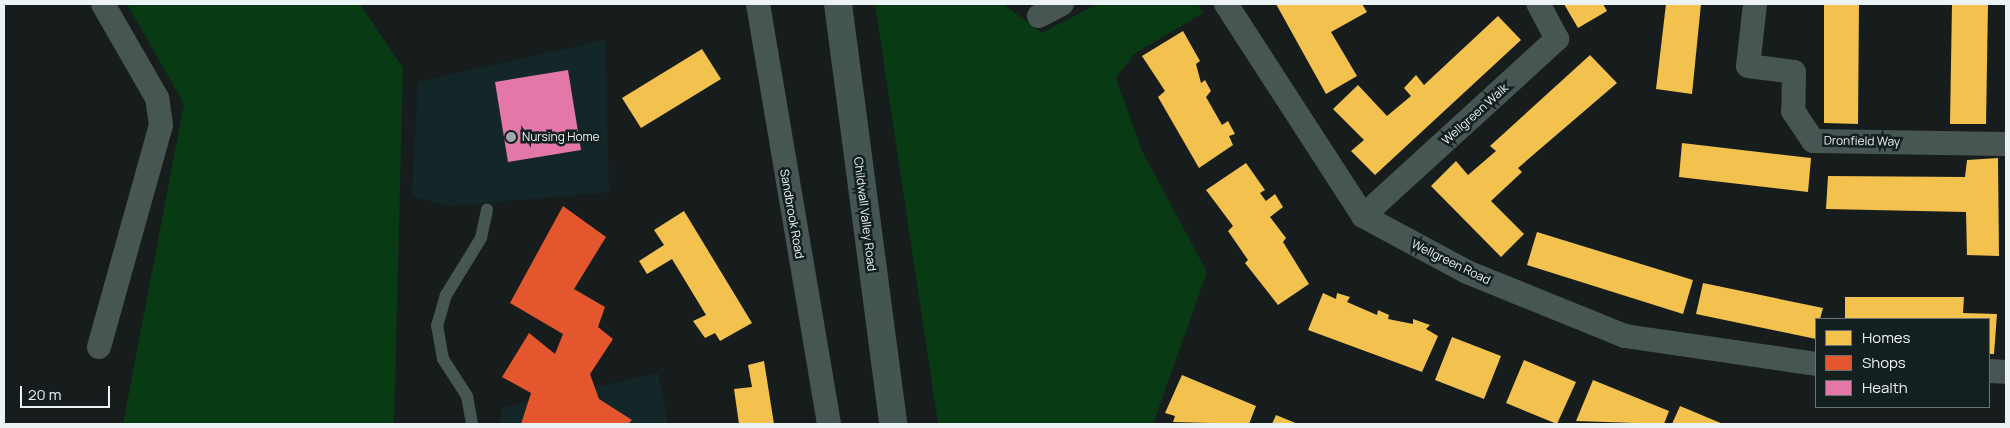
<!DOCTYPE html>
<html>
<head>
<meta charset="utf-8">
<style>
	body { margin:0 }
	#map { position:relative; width:2010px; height:428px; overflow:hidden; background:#171d1d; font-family:Manrope,sans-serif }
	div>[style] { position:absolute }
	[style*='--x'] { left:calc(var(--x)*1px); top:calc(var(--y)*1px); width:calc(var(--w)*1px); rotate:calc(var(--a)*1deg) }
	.built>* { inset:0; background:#142728 }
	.green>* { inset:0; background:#083a13 }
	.homes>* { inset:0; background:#f2c14e }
	.shops>* { inset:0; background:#e4572e }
	.health>* { inset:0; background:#e377a8 }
	.lane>* { height:12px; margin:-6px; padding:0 6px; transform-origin:6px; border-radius:6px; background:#485653 }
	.street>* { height:24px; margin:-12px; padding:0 12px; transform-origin:12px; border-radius:12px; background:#485653 }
	.secondary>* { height:28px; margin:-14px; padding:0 14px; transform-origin:14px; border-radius:14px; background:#455551 }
	.dots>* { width:14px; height:14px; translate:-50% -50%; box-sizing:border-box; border:2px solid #141f20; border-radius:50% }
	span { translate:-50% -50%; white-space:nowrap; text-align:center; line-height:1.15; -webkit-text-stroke:5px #141f20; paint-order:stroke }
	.street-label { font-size:12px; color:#ecf3f4 }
	.poi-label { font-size:12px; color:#ecf3f4 }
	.left { translate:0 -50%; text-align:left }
	.frame { position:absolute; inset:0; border:5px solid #ecf3f4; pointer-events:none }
	.legend { position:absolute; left:1815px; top:318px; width:175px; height:90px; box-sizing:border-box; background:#141f20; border:1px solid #6a7475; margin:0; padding:6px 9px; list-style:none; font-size:15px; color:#ecf3f4 }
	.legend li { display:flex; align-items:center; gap:10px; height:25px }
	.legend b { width:25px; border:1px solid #6a7475 }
	.scale { position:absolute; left:20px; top:386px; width:90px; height:22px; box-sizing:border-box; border:2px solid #ecf3f4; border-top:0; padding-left:6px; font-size:15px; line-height:18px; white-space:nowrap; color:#ecf3f4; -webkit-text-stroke:4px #141f20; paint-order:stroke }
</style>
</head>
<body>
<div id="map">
	<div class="built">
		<i style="clip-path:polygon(605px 40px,609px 192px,447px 206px,412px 196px,418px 82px)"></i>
		<i style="clip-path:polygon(658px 373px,668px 424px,500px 424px,502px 408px)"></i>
	</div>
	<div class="green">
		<i style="clip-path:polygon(127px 4px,360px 4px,403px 68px,394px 424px,123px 424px,184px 104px)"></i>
		<i style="clip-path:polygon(875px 4px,1003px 4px,1042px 33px,1097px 4px,1198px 4px,1203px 13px,1134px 54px,1116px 78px,1142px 151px,1207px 272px,1153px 424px,938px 424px)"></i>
	</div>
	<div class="homes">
		<i style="clip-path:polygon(1276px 4px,1362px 4px,1367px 12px,1331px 32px,1357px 76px,1326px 94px)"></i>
		<i style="clip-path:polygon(1564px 4px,1603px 4px,1607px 11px,1578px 28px)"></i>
		<i style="clip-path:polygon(1666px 4px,1701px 4px,1692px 94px,1656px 89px)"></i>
		<i style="clip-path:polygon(1824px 4px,1859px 4px,1858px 124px,1824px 123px)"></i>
		<i style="clip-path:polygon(1952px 4px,1988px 4px,1986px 124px,1950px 124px)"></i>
		<i style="clip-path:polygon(1498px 16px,1521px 40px,1375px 175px,1351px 151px,1364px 140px,1333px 109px,1358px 85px,1387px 116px,1411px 96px,1404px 88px,1416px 75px,1424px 85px)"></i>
		<i style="clip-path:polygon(1183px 31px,1200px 61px,1196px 64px,1201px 83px,1205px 80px,1211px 91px,1206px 97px,1222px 125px,1228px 121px,1235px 134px,1229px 136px,1233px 145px,1199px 168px,1158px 97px,1165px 91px,1142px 56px)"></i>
		<i style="clip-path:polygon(702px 49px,721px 79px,641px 128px,622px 98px)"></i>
		<i style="clip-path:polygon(1590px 55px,1617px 83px,1518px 168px,1522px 172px,1491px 201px,1524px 234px,1501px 257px,1431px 186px,1456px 161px,1468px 175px,1496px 151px,1490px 146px)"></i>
		<i style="clip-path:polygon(1682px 143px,1811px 158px,1808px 192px,1679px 177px)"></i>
		<i style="clip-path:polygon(1998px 158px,1999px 256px,1967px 255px,1966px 212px,1826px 209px,1828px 176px,1965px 177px,1967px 160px)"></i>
		<i style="clip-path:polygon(1246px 163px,1265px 190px,1260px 193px,1266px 201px,1275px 194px,1283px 207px,1270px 217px,1286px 238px,1283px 242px,1309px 284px,1278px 305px,1245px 263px,1248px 260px,1228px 231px,1233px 226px,1206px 190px)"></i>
		<i style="clip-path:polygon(684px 211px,752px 323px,720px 341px,715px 333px,705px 338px,693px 321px,706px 315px,672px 259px,647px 274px,639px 261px,664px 245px,654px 230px)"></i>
		<i style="clip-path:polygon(1537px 232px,1693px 280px,1683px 314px,1527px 265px)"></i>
		<i style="clip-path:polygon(1703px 283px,1823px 308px,1820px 319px,1816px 319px,1816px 339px,1696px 314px)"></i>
		<i style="clip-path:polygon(1323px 293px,1336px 299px,1337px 293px,1350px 297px,1347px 302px,1377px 315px,1378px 310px,1389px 315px,1388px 319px,1413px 324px,1413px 319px,1430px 325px,1426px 329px,1438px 336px,1422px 372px,1308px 330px)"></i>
		<i style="clip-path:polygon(1845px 297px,1964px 297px,1963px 313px,1997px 314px,1994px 354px,1989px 354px,1989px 319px,1845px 319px)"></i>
		<i style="clip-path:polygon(1452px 337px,1501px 356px,1484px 399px,1435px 380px)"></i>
		<i style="clip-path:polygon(1524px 360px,1576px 382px,1557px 424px,1506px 403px)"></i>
		<i style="clip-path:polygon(764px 361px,774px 424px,739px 424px,734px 389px,752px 387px,748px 365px)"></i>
		<i style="clip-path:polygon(1182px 375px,1256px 406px,1249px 424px,1173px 422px,1175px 416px,1165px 413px)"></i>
		<i style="clip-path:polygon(1593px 380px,1669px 411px,1664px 424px,1576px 421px)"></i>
		<i style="clip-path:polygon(1680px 406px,1723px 424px,1672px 424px)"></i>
		<i style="clip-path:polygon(1276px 415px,1298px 424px,1272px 424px)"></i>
	</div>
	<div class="shops">
		<i style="clip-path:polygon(563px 206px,606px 237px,574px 289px,605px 307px,598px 327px,613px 339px,590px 374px,599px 399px,632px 420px,628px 424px,521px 424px,531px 393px,502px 377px,529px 333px,555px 354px,563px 334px,510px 303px)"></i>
	</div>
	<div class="health">
		<i style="clip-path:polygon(568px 70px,581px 150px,508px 162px,495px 82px)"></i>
	</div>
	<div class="lane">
		<i style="--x:472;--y:424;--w:28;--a:-100"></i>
		<i style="--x:467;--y:396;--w:44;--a:-123"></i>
		<i style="--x:443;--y:359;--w:34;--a:-100"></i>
		<i style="--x:437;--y:326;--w:32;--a:-74"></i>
		<i style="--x:446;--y:295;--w:67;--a:-58.4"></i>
		<i style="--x:481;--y:238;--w:29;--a:-78"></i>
	</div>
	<div class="street">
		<i style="--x:758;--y:4;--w:426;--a:80.4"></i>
		<i style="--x:1226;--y:4;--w:252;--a:57.1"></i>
		<i style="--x:1363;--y:216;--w:118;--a:28.3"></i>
		<i style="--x:1467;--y:272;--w:170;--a:22.1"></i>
		<i style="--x:1625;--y:336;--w:193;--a:8.3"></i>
		<i style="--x:1755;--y:4;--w:62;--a:96.4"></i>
		<i style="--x:1748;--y:66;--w:46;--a:7.4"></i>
		<i style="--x:1794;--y:72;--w:39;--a:91"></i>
		<i style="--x:1793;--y:111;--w:36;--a:56"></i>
		<i style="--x:1813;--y:141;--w:193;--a:0.9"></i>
		<i style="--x:1039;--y:16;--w:26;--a:-28"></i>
		<i style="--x:1363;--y:216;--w:263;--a:-42.4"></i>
		<i style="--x:1557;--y:39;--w:40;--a:-118"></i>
		<i style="--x:99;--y:347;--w:230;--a:-74.4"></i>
		<i style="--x:161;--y:125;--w:27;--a:-98"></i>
		<i style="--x:157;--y:98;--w:108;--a:-119.9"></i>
		<i style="--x:1989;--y:371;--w:17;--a:3"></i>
	</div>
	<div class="secondary">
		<i style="--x:838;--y:4;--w:424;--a:82.5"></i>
	</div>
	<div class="dots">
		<i style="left:511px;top:137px;background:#a1a8a9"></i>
	</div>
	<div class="street-label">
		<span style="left:1475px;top:114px;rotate:-42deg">Wellgreen Walk</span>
		<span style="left:1862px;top:141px;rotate:1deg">Dronfield Way</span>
		<span style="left:792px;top:214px;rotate:80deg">Sandbrook Road</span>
		<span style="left:865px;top:214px;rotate:83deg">Childwall Valley Road</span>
		<span style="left:1451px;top:262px;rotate:26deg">Wellgreen Road</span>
	</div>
	<div class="poi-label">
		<span class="left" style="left:522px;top:137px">Nursing Home</span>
	</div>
	<div class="frame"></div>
	<ul class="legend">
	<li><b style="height:14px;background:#f2c14e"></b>Homes</li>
	<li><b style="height:14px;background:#e4572e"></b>Shops</li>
	<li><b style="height:14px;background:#e377a8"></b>Health</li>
	</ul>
	<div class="scale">20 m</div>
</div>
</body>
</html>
